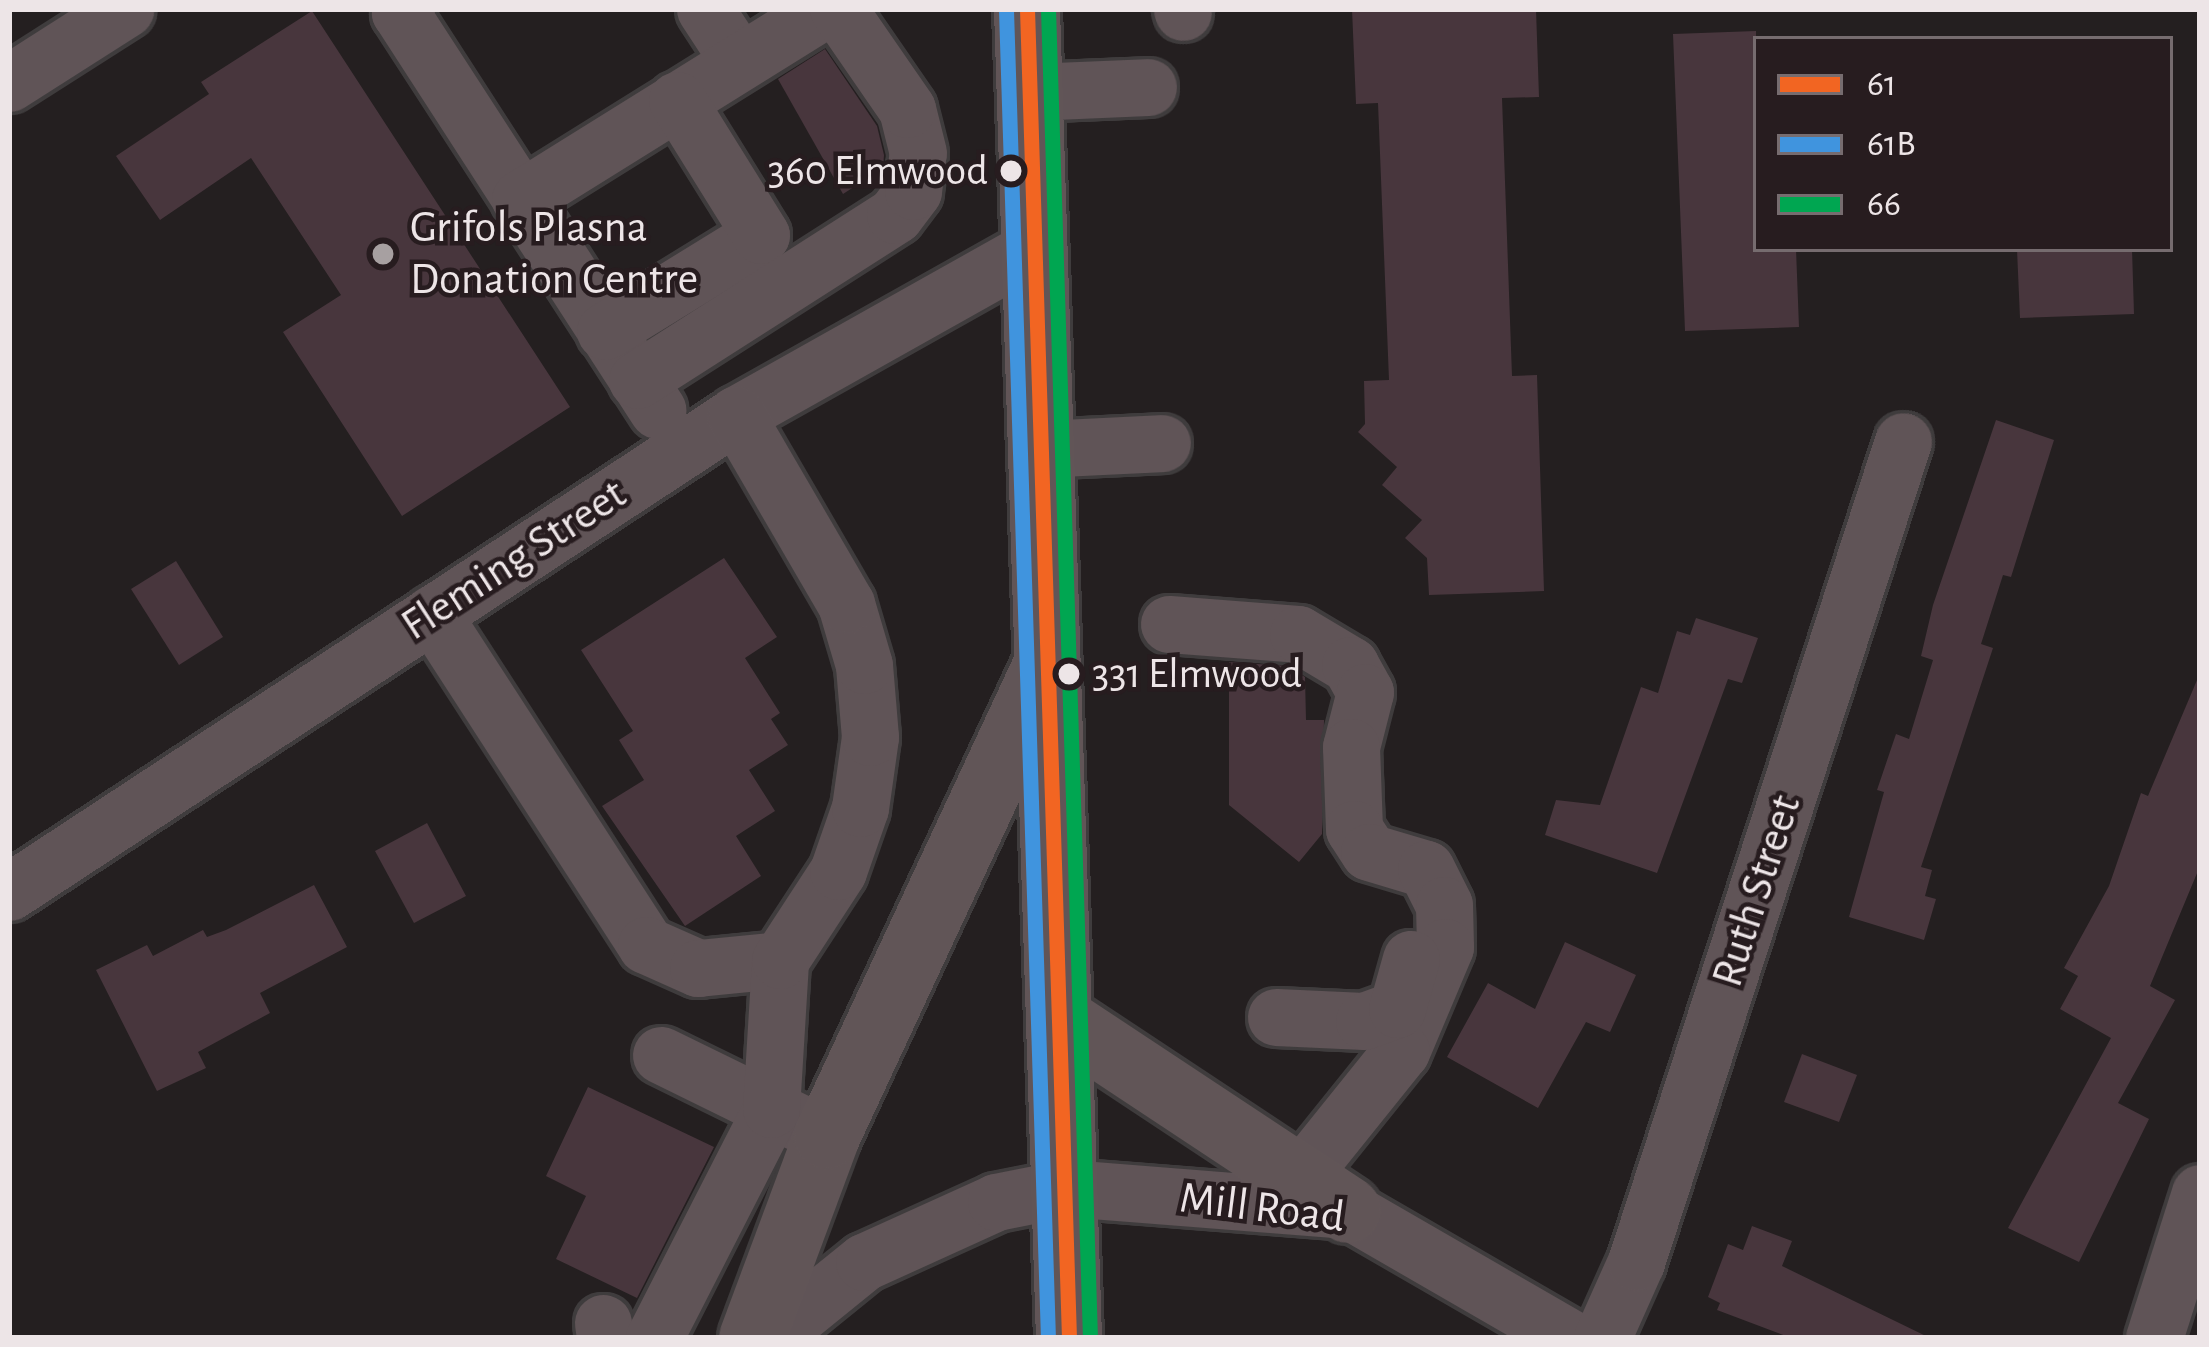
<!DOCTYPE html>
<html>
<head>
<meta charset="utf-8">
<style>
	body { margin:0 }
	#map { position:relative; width:2209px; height:1347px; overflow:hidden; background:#241f20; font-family:"Alegreya Sans",sans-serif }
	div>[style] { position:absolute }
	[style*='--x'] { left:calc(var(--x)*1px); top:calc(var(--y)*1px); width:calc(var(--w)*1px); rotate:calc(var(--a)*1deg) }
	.building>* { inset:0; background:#48363d }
	.roads { filter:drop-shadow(3px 0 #3f3c3d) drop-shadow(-3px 0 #3f3c3d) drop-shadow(0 3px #3f3c3d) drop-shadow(0 -3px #3f3c3d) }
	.minor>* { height:57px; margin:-28.5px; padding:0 28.5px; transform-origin:28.5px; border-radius:28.5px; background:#605457 }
	.major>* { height:66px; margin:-33px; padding:0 33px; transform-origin:33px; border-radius:33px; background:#615557 }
	.bus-1>* { height:15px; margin:-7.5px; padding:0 7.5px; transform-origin:7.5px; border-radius:7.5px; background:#f26522 }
	.bus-2>* { height:15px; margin:-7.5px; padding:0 7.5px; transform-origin:7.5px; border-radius:7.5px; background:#4094de }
	.bus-3>* { height:15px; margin:-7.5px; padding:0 7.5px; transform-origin:7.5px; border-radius:7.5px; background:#00a651 }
	.dots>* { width:33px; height:33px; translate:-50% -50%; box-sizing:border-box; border:6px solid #271c1f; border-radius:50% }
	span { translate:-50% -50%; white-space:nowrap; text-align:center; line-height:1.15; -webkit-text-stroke:9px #271c1f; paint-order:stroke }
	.bus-label { font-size:42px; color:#ede5e7 }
	.right { translate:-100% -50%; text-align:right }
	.left { translate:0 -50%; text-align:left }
	.poi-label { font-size:45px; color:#ede5e7 }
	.street-label { font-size:45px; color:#ede5e7 }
	.frame { position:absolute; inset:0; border:12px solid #ede5e7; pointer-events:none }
	.legend { position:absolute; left:1753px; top:36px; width:420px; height:216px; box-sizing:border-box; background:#271c1f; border:3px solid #766c6f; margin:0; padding:15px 21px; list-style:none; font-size:36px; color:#ede5e7 }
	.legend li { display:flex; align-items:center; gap:24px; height:60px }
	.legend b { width:60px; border:3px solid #766c6f }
</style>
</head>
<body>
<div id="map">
	<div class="building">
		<i style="clip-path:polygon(1352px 9px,1536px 9px,1539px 97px,1502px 98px,1512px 376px,1537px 375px,1544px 591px,1429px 595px,1427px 558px,1405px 538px,1422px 520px,1382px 485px,1397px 467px,1358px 432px,1365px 424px,1364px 381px,1389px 380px,1378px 103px,1356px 104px)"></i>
		<i style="clip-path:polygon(312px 11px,570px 407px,402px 516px,283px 332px,341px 295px,251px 158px,160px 220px,116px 156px,209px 94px,201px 82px)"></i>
		<i style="clip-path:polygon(1756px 31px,1756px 249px,1796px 249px,1799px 327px,1685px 331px,1673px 34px)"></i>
		<i style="clip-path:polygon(825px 49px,877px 126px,884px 155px,883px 168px,843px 194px,778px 79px)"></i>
		<i style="clip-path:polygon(2017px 249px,2132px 249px,2134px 314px,2020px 318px)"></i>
		<i style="clip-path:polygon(1996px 420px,2054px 440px,2011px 577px,2003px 575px,1981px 644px,1993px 648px,1921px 867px,1932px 870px,1925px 896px,1936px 899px,1924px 940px,1849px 917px,1884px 792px,1877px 790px,1896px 734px,1909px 739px,1933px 660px,1921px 656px,1933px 605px)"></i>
		<i style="clip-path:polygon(724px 558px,777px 637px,745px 658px,780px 713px,771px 719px,788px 745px,749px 770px,775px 811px,736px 836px,761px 876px,685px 926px,602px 806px,644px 780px,619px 740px,633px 731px,581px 650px)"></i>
		<i style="clip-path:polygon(176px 561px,223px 637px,179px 665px,131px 589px)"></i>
		<i style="clip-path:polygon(1696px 618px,1758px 638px,1742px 683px,1728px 679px,1657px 873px,1545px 835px,1556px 800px,1600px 805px,1641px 687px,1658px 693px,1677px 631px,1690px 635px)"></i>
		<i style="clip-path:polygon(1229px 662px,1288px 666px,1305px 677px,1306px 720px,1324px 720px,1322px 834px,1299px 862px,1229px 805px)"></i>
		<i style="clip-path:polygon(2200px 673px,2200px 866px,2150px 986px,2175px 1000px,2118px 1103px,2149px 1119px,2079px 1262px,2008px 1228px,2111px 1038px,2060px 1009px,2078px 976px,2064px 968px,2109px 886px,2141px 793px,2148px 796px)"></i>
		<i style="clip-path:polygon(427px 823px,466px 896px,414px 923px,375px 851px)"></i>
		<i style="clip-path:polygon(314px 885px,347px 947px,260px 993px,270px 1013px,198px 1052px,206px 1068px,157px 1091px,96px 970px,147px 945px,153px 956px,203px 930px,207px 937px,226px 930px)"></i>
		<i style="clip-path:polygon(1565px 942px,1636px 975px,1610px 1032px,1586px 1022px,1538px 1108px,1447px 1057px,1488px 983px,1535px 1009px)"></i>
		<i style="clip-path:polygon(1802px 1054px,1857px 1075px,1839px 1122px,1784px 1102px)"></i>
		<i style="clip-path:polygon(588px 1087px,714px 1147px,637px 1298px,556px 1259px,586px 1196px,546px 1176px)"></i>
		<i style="clip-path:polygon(1752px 1226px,1792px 1241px,1782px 1266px,1930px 1338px,1791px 1338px,1717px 1310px,1720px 1303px,1708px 1297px,1728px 1244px,1743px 1250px)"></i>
	</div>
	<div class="roads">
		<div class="minor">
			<i style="--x:406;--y:9;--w:7;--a:153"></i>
			<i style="--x:400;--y:12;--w:474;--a:57.1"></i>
			<i style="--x:705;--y:9;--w:62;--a:56.8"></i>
			<i style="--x:1182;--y:9;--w:3;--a:72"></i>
			<i style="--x:9;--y:83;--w:138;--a:-32.5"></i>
			<i style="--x:1030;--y:92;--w:118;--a:-2.4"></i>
			<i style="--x:520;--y:199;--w:359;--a:-31.9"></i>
			<i style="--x:605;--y:331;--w:183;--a:-31.6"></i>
			<i style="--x:761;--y:235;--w:159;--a:-121.9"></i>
			<i style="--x:637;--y:380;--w:306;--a:-32.6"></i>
			<i style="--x:895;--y:215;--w:30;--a:-53"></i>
			<i style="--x:913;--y:191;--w:38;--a:-83"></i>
			<i style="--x:918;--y:153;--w:45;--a:-104"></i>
			<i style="--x:907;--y:109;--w:121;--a:-124.6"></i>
			<i style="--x:1041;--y:449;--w:121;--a:-2.8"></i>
			<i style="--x:432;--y:614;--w:394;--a:57.1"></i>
			<i style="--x:646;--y:945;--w:57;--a:23.9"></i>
			<i style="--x:698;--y:968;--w:82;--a:-5.6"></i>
			<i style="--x:1169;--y:624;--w:129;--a:4.4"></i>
			<i style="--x:1298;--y:634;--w:61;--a:30.8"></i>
			<i style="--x:1350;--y:665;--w:31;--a:61"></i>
			<i style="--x:1365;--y:692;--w:57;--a:104.3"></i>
			<i style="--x:1351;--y:747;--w:82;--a:87.9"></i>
			<i style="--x:1354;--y:829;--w:27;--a:57"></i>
			<i style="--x:1369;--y:852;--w:59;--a:16.6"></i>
			<i style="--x:1426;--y:869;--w:40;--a:63.4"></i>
			<i style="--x:1444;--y:905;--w:42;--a:88.6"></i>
			<i style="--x:1445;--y:947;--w:113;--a:112.9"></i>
			<i style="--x:1401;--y:1051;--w:163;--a:128.8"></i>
			<i style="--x:9;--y:892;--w:870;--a:-33.27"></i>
			<i style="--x:736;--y:415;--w:341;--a:-29.3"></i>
			<i style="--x:1276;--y:1017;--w:88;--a:2.6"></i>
			<i style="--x:1364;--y:1021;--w:35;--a:-20"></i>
			<i style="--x:1397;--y:1009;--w:52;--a:-74.4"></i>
			<i style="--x:661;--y:1055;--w:157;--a:26.1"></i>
			<i style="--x:603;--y:1323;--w:15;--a:82"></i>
			<i style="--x:654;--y:1338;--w:257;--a:-62.9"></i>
			<i style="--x:771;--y:1109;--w:149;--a:-86.5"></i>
			<i style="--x:780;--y:960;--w:106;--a:-56.9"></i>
			<i style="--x:838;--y:871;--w:67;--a:-70.8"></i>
			<i style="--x:860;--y:808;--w:72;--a:-82"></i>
			<i style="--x:870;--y:737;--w:72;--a:-94.8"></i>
			<i style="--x:864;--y:665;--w:64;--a:-106.4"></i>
			<i style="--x:846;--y:604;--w:219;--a:-120.2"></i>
			<i style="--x:770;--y:1338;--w:121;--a:-39"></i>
			<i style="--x:864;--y:1262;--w:145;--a:-24.4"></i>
			<i style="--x:996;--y:1202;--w:72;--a:-11.2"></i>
			<i style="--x:1067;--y:1188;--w:282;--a:4.5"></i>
			<i style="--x:1348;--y:1210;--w:256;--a:30"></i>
			<i style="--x:1602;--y:1338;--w:83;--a:-65.9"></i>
			<i style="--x:1636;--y:1262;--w:863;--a:-71.98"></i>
			<i style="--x:2154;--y:1338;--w:152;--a:-72.4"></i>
		</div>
		<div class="major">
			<i style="--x:1027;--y:9;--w:1330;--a:88.19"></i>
			<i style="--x:1061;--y:1020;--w:344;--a:33.5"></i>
			<i style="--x:752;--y:1338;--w:215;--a:-69.6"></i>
			<i style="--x:827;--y:1136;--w:514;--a:-65.03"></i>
		</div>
	</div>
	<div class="bus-1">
		<i style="--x:1027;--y:9;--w:1330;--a:88.19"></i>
	</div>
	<div class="bus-2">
		<i style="--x:1006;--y:10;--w:1329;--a:88.19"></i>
	</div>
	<div class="bus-3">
		<i style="--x:1048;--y:9;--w:1329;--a:88.19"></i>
	</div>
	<div class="dots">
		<i style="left:1011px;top:171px;background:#ede5e7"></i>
		<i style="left:383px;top:254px;background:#a7a0a1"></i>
		<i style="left:1069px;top:674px;background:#ede5e7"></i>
	</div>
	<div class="bus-label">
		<span class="right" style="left:988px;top:171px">360 Elmwood</span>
		<span class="left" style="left:1092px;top:674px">331 Elmwood</span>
	</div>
	<div class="poi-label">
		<span class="left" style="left:410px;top:254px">Grifols Plasna<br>Donation Centre</span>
	</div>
	<div class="street-label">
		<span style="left:514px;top:560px;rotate:-33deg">Fleming Street</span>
		<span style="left:1757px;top:891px;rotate:-72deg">Ruth Street</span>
		<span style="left:1262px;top:1208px;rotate:7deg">Mill Road</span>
	</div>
	<div class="frame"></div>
	<ul class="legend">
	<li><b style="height:15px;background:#f26522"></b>61</li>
	<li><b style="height:15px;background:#4094de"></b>61B</li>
	<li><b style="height:15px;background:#00a651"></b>66</li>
	</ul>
</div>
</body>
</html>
